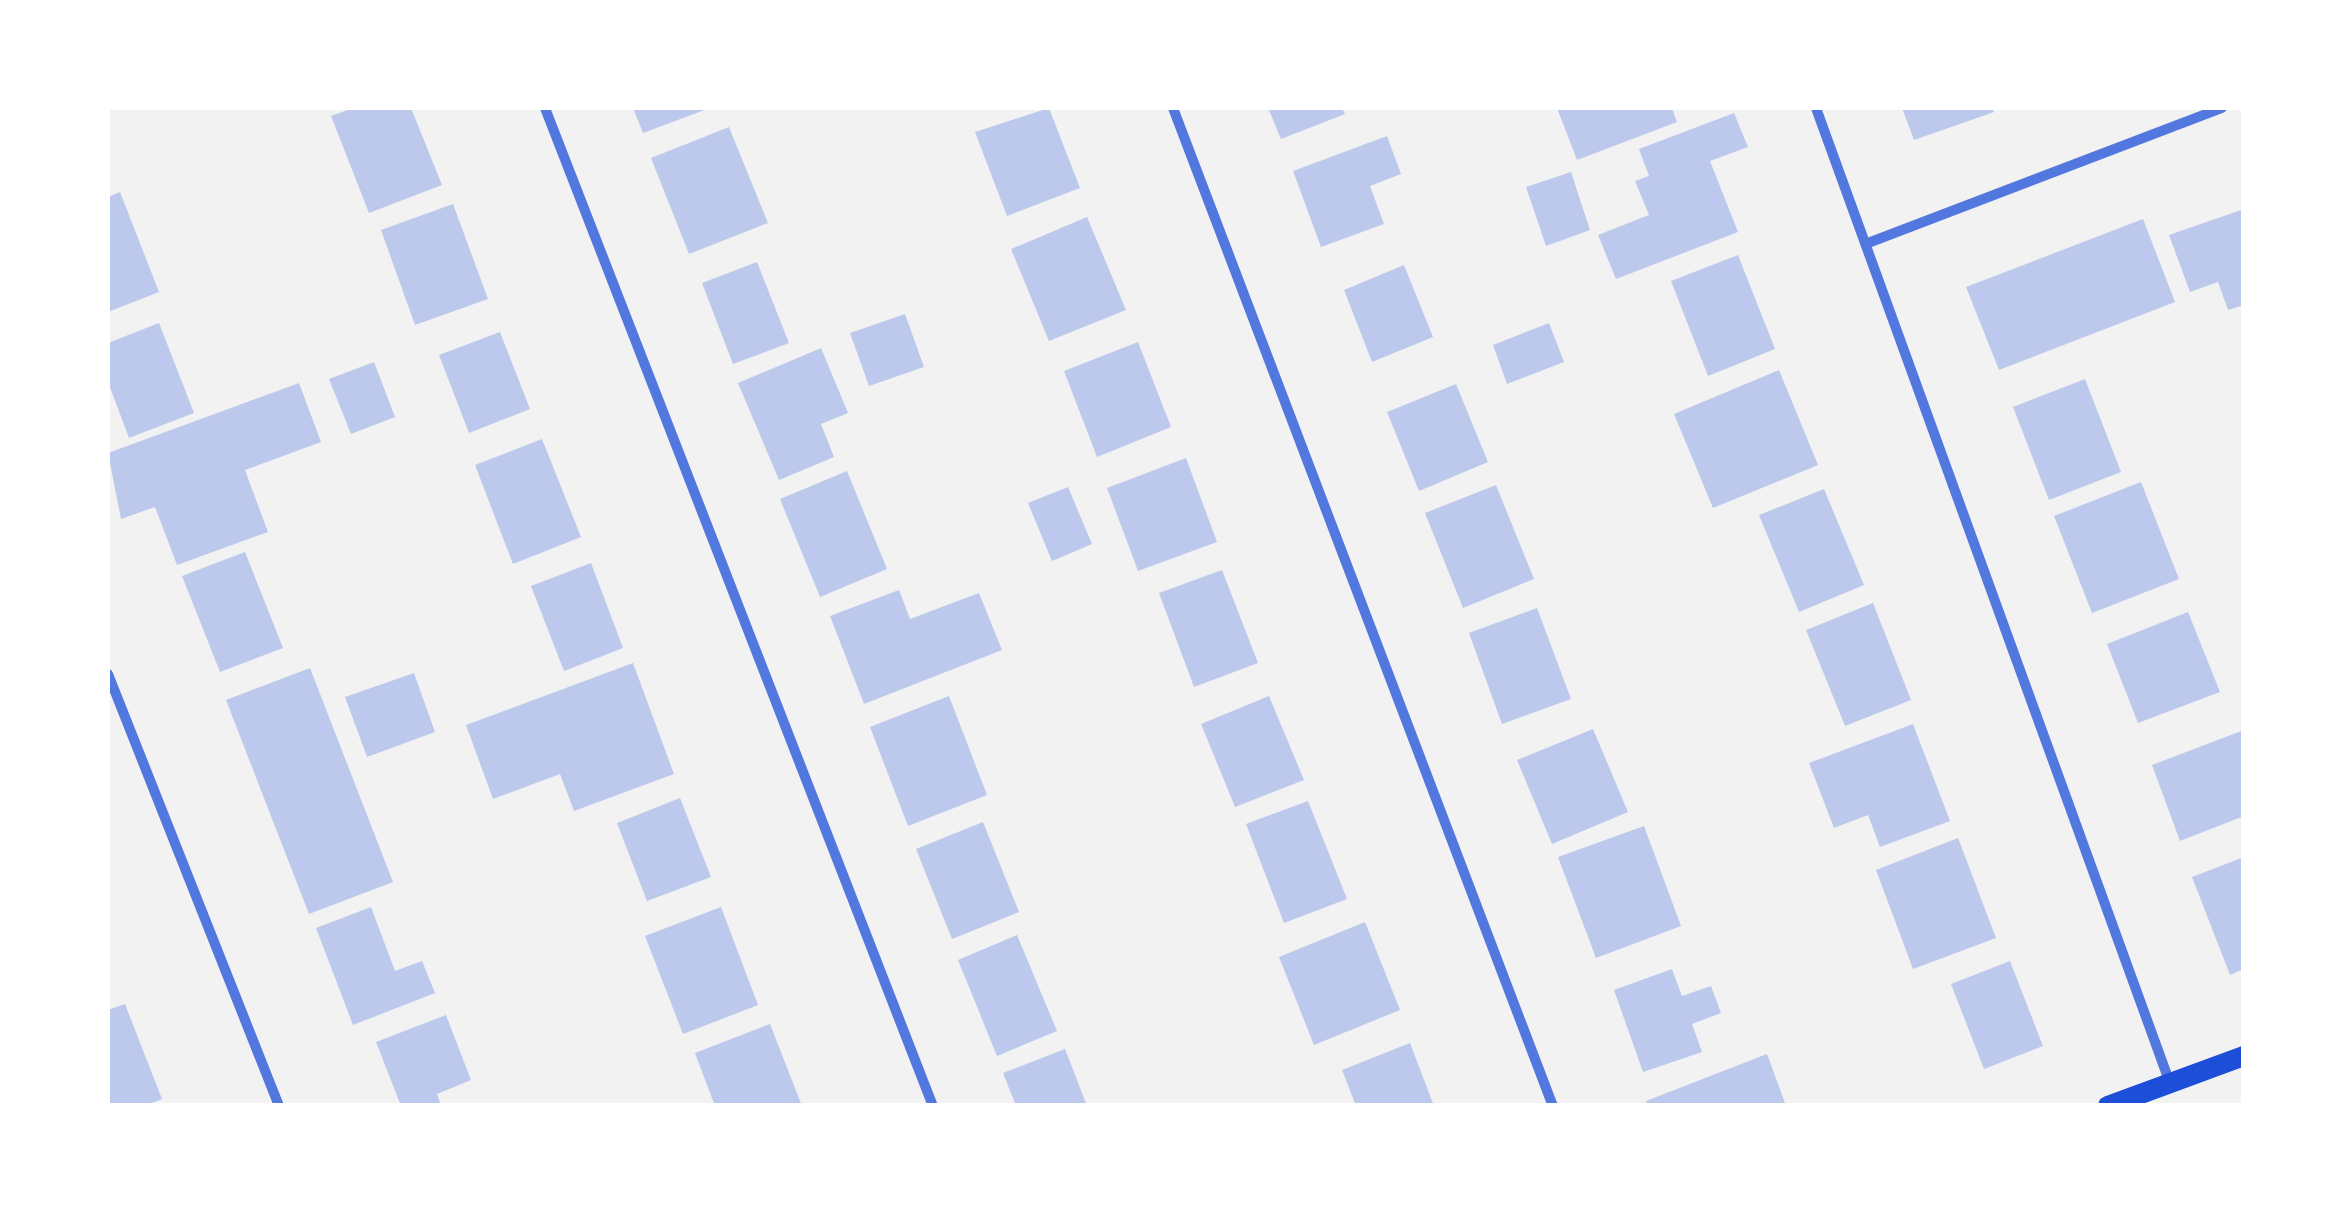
<!DOCTYPE html>
<html>
<head>
<meta charset="utf-8">
<style>
	body { margin:0 }
	#map { position:relative; width:2351px; height:1213px; overflow:hidden; background:#f2f2f2; font-family:"Nunito Sans",sans-serif }
	div>[style] { position:absolute }
	[style*='--x'] { left:calc(var(--x)*1px); top:calc(var(--y)*1px); width:calc(var(--w)*1px); rotate:calc(var(--a)*1deg) }
	.building>* { inset:0; background:#bdc9ec }
	.minor>* { height:10px; margin:-5px; padding:0 5px; transform-origin:5px; border-radius:5px; background:#5277de }
	.secondary>* { height:20px; margin:-10px; padding:0 10px; transform-origin:10px; border-radius:10px; background:#1d4ed8 }
	span { translate:-50% -50%; white-space:nowrap; text-align:center; line-height:1.15; -webkit-text-stroke:10px #fff; paint-order:stroke }
	.frame { position:absolute; inset:0; border:110px solid #fff; pointer-events:none }
</style>
</head>
<body>
<div id="map">
	<div class="building">
		<i style="clip-path:polygon(353px 108px,411px 108px,442px 185px,369px 213px,331px 116px)"></i>
		<i style="clip-path:polygon(633px 108px,710px 108px,643px 133px)"></i>
		<i style="clip-path:polygon(1049px 108px,1080px 188px,1007px 216px,975px 132px)"></i>
		<i style="clip-path:polygon(1268px 108px,1342px 108px,1345px 114px,1281px 139px)"></i>
		<i style="clip-path:polygon(1557px 108px,1672px 108px,1677px 122px,1577px 160px)"></i>
		<i style="clip-path:polygon(1902px 108px,1992px 108px,1994px 112px,1914px 140px)"></i>
		<i style="clip-path:polygon(1734px 113px,1748px 147px,1710px 161px,1738px 232px,1616px 279px,1598px 235px,1649px 215px,1635px 181px,1649px 176px,1639px 149px)"></i>
		<i style="clip-path:polygon(729px 127px,768px 223px,689px 254px,651px 158px)"></i>
		<i style="clip-path:polygon(1387px 136px,1401px 174px,1370px 186px,1384px 224px,1321px 247px,1293px 171px)"></i>
		<i style="clip-path:polygon(1571px 172px,1590px 230px,1546px 246px,1526px 187px)"></i>
		<i style="clip-path:polygon(120px 192px,159px 292px,108px 312px,108px 197px)"></i>
		<i style="clip-path:polygon(453px 204px,488px 299px,415px 325px,381px 230px)"></i>
		<i style="clip-path:polygon(2244px 209px,2244px 305px,2228px 310px,2218px 282px,2190px 292px,2169px 235px)"></i>
		<i style="clip-path:polygon(1087px 217px,1126px 310px,1049px 341px,1011px 249px)"></i>
		<i style="clip-path:polygon(2143px 219px,2175px 302px,1999px 370px,1966px 287px)"></i>
		<i style="clip-path:polygon(1738px 255px,1775px 349px,1708px 376px,1671px 281px)"></i>
		<i style="clip-path:polygon(757px 262px,789px 343px,733px 364px,702px 283px)"></i>
		<i style="clip-path:polygon(1404px 265px,1433px 337px,1372px 362px,1344px 290px)"></i>
		<i style="clip-path:polygon(905px 314px,924px 367px,869px 386px,850px 333px)"></i>
		<i style="clip-path:polygon(159px 323px,194px 413px,129px 438px,108px 382px,108px 343px)"></i>
		<i style="clip-path:polygon(1549px 323px,1564px 362px,1507px 384px,1493px 345px)"></i>
		<i style="clip-path:polygon(500px 332px,530px 409px,469px 433px,439px 355px)"></i>
		<i style="clip-path:polygon(1138px 342px,1171px 427px,1097px 457px,1064px 371px)"></i>
		<i style="clip-path:polygon(821px 348px,848px 413px,821px 424px,834px 457px,779px 480px,738px 383px)"></i>
		<i style="clip-path:polygon(374px 362px,395px 417px,351px 434px,329px 379px)"></i>
		<i style="clip-path:polygon(1779px 370px,1818px 465px,1713px 508px,1674px 414px)"></i>
		<i style="clip-path:polygon(2085px 379px,2121px 472px,2049px 500px,2013px 407px)"></i>
		<i style="clip-path:polygon(299px 383px,321px 442px,245px 470px,268px 532px,177px 565px,155px 507px,121px 519px,108px 453px)"></i>
		<i style="clip-path:polygon(1456px 384px,1488px 462px,1419px 491px,1387px 412px)"></i>
		<i style="clip-path:polygon(542px 439px,581px 537px,513px 564px,475px 465px)"></i>
		<i style="clip-path:polygon(1186px 458px,1217px 542px,1138px 571px,1107px 488px)"></i>
		<i style="clip-path:polygon(847px 471px,887px 569px,820px 597px,780px 499px)"></i>
		<i style="clip-path:polygon(2141px 482px,2179px 579px,2092px 613px,2054px 516px)"></i>
		<i style="clip-path:polygon(1496px 485px,1534px 579px,1463px 608px,1425px 513px)"></i>
		<i style="clip-path:polygon(1068px 487px,1092px 544px,1052px 561px,1028px 503px)"></i>
		<i style="clip-path:polygon(1824px 489px,1864px 585px,1799px 612px,1759px 515px)"></i>
		<i style="clip-path:polygon(245px 552px,283px 648px,220px 672px,182px 576px)"></i>
		<i style="clip-path:polygon(591px 563px,623px 648px,564px 671px,531px 586px)"></i>
		<i style="clip-path:polygon(1222px 570px,1258px 663px,1194px 687px,1159px 593px)"></i>
		<i style="clip-path:polygon(899px 590px,910px 619px,979px 593px,1002px 650px,864px 704px,830px 616px)"></i>
		<i style="clip-path:polygon(1873px 603px,1911px 700px,1845px 726px,1806px 630px)"></i>
		<i style="clip-path:polygon(1537px 608px,1571px 699px,1502px 724px,1469px 633px)"></i>
		<i style="clip-path:polygon(2188px 612px,2220px 692px,2138px 723px,2107px 644px)"></i>
		<i style="clip-path:polygon(633px 663px,674px 774px,574px 811px,560px 774px,493px 799px,466px 725px)"></i>
		<i style="clip-path:polygon(310px 668px,393px 882px,309px 914px,226px 700px)"></i>
		<i style="clip-path:polygon(414px 673px,435px 732px,367px 757px,345px 697px)"></i>
		<i style="clip-path:polygon(949px 696px,987px 795px,908px 826px,870px 727px)"></i>
		<i style="clip-path:polygon(1269px 696px,1304px 780px,1235px 807px,1201px 724px)"></i>
		<i style="clip-path:polygon(1913px 724px,1950px 821px,1880px 847px,1868px 815px,1834px 828px,1809px 763px)"></i>
		<i style="clip-path:polygon(1593px 729px,1628px 812px,1552px 844px,1517px 760px)"></i>
		<i style="clip-path:polygon(2244px 730px,2244px 816px,2180px 841px,2152px 765px)"></i>
		<i style="clip-path:polygon(680px 798px,711px 877px,647px 901px,617px 823px)"></i>
		<i style="clip-path:polygon(1308px 801px,1347px 899px,1284px 923px,1246px 824px)"></i>
		<i style="clip-path:polygon(983px 822px,1019px 912px,952px 939px,916px 849px)"></i>
		<i style="clip-path:polygon(1644px 826px,1681px 926px,1596px 958px,1558px 857px)"></i>
		<i style="clip-path:polygon(1958px 838px,1996px 938px,1913px 969px,1876px 870px)"></i>
		<i style="clip-path:polygon(2244px 857px,2244px 969px,2230px 975px,2192px 877px)"></i>
		<i style="clip-path:polygon(371px 907px,395px 971px,422px 961px,435px 993px,353px 1025px,316px 928px)"></i>
		<i style="clip-path:polygon(721px 907px,758px 1005px,683px 1034px,645px 936px)"></i>
		<i style="clip-path:polygon(1365px 922px,1400px 1010px,1314px 1045px,1279px 957px)"></i>
		<i style="clip-path:polygon(1017px 935px,1057px 1031px,997px 1056px,958px 960px)"></i>
		<i style="clip-path:polygon(2010px 961px,2043px 1046px,1984px 1069px,1951px 984px)"></i>
		<i style="clip-path:polygon(1672px 969px,1682px 996px,1711px 986px,1721px 1013px,1692px 1024px,1702px 1052px,1643px 1072px,1614px 990px)"></i>
		<i style="clip-path:polygon(125px 1004px,162px 1099px,144px 1106px,108px 1106px,108px 1010px)"></i>
		<i style="clip-path:polygon(446px 1015px,471px 1080px,437px 1094px,441px 1106px,401px 1106px,376px 1042px)"></i>
		<i style="clip-path:polygon(770px 1024px,802px 1106px,715px 1106px,695px 1053px)"></i>
		<i style="clip-path:polygon(1410px 1043px,1434px 1106px,1356px 1106px,1342px 1070px)"></i>
		<i style="clip-path:polygon(1065px 1049px,1087px 1106px,1016px 1106px,1003px 1073px)"></i>
		<i style="clip-path:polygon(1767px 1054px,1786px 1106px,1648px 1106px,1646px 1101px)"></i>
	</div>
	<div class="minor">
		<i style="--x:545;--y:108;--w:1071;--a:68.76"></i>
		<i style="--x:1173;--y:108;--w:1068;--a:69.16"></i>
		<i style="--x:1816;--y:108;--w:1037;--a:70.05"></i>
		<i style="--x:1868;--y:243;--w:379;--a:-20.9"></i>
		<i style="--x:108;--y:674;--w:465;--a:68.4"></i>
	</div>
	<div class="secondary">
		<i style="--x:2108;--y:1106;--w:145;--a:-20.2"></i>
	</div>
	<div class="frame"></div>
</div>
</body>
</html>
